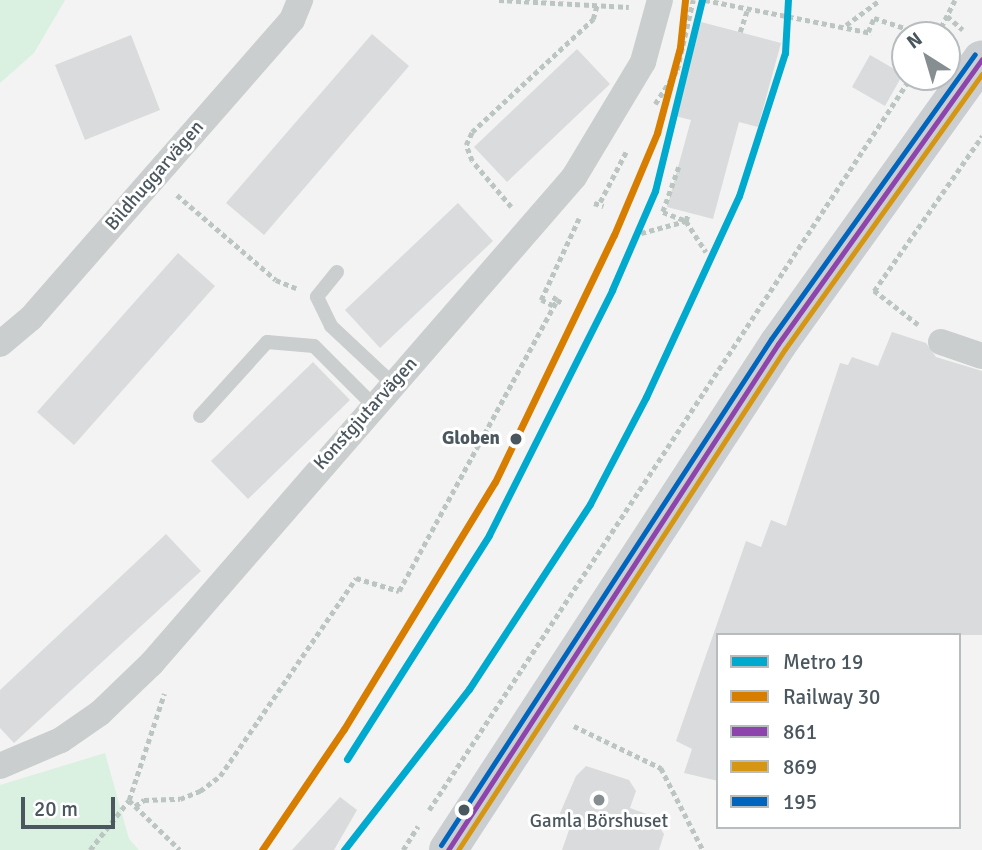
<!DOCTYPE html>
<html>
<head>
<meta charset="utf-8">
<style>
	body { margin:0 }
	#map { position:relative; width:982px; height:850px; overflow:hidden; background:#f3f3f3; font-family:Signika,sans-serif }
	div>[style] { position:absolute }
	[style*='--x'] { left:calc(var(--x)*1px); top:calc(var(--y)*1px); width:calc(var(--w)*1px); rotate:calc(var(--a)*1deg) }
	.green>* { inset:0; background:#daf0e0 }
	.building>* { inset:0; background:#d9dbdc }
	.path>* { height:4.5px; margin-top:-2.25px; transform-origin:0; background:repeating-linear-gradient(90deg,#bbc5c1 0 5px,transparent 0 8.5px) }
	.service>* { height:14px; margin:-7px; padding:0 7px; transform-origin:7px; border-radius:7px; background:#cbcece }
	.minor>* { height:26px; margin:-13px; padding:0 13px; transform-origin:13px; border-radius:13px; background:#cbcece }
	.secondary>* { height:38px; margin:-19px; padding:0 19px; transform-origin:19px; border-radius:19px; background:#cbced0 }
	.bus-1>* { height:5px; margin:-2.5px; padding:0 2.5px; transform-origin:2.5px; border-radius:2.5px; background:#8e44ad }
	.bus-2>* { height:5px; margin:-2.5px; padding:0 2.5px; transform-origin:2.5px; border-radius:2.5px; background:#d59613 }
	.bus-3>* { height:5px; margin:-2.5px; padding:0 2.5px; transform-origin:2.5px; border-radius:2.5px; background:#0065bd }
	.rail-1>* { height:7px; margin:-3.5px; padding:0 3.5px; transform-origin:3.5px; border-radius:3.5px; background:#d77d00 }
	.metro-1>* { height:7px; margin:-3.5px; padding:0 3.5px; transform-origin:3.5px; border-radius:3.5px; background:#00a9ce }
	.dots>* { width:19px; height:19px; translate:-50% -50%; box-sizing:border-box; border:4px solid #fff; border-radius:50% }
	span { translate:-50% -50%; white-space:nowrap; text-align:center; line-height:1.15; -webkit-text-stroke:6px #fff; paint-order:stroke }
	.street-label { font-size:19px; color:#4b575e }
	.stop-label { font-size:19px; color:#4b575e; font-weight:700 }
	.right { translate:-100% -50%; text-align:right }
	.poi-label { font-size:19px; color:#4b575e }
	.legend { position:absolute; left:716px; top:633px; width:245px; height:196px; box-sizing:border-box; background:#fff; border:2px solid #b7bcbf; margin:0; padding:9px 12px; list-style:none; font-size:21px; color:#4b575e }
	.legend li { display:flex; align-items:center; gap:14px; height:35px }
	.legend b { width:35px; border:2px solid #b7bcbf }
	.north { position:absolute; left:891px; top:21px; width:70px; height:70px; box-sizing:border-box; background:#fff; border:2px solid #b7bcbf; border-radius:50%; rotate:323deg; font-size:19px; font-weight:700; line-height:28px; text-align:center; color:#4b575e }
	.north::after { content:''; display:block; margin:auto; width:24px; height:32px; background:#868e92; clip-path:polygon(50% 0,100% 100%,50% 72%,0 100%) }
	.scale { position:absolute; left:21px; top:797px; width:94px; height:32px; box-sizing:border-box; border:4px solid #4b575e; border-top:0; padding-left:9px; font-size:21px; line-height:24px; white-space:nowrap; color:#4b575e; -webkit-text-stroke:5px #fff; paint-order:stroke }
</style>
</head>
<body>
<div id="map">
	<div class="green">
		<i style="clip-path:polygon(0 0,65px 0,34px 53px,0 83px)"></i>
		<i style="clip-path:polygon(105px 753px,129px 839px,139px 850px,0 850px,0 785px)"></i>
	</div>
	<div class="building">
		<i style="clip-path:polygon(701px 22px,781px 43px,758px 127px,739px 122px,713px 219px,667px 207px,691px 120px,675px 116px)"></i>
		<i style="clip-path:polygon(372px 34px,409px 66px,264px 235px,226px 203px)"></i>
		<i style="clip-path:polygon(131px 35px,160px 110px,85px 140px,55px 65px)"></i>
		<i style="clip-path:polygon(577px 49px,610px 84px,507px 182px,474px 147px)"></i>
		<i style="clip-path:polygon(870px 55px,903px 74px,885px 106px,852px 87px)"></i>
		<i style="clip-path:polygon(458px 203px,493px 241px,380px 348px,345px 310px)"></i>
		<i style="clip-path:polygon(178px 253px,215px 286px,74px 445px,37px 412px)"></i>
		<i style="clip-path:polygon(892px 332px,926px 343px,936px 357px,982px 371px,982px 635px,718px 635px,718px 781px,684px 773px,692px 749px,676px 741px,746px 541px,761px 547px,771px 520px,786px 526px,840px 363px,848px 365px,852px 357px,878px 366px)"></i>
		<i style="clip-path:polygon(313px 362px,350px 400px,248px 499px,211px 461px)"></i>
		<i style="clip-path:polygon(166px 534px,201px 571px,14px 743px,0 728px,0 690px)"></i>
		<i style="clip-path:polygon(586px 766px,629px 780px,636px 791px,630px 808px,652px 816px,664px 834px,659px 850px,562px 850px,569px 830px,560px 813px,576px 776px)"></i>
		<i style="clip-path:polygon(340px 797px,357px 810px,334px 850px,292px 850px)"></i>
	</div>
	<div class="path">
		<i style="--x:499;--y:0;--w:130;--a:3.1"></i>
		<i style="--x:705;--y:0;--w:170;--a:11.2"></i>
		<i style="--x:947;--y:16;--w:21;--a:41"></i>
		<i style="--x:846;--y:25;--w:42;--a:-36.3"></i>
		<i style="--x:740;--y:32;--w:22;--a:-72"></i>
		<i style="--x:868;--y:32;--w:15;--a:-67"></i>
		<i style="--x:874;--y:18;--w:55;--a:18.1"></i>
		<i style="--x:937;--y:35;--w:39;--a:-63"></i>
		<i style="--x:655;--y:104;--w:40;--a:-57.1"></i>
		<i style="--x:677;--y:70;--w:72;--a:-77.1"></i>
		<i style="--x:679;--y:167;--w:48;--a:109.6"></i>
		<i style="--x:663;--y:212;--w:25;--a:21"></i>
		<i style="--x:686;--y:221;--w:8;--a:-76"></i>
		<i style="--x:177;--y:195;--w:130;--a:40.6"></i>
		<i style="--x:276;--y:280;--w:22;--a:22"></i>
		<i style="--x:600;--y:202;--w:59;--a:-62.6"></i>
		<i style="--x:594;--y:203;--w:10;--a:17"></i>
		<i style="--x:511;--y:207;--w:60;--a:-130.3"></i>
		<i style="--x:472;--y:161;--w:17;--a:-111"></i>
		<i style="--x:466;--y:145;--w:14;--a:-65"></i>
		<i style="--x:472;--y:132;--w:166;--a:-43"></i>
		<i style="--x:593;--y:19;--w:15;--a:-74"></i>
		<i style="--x:641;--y:233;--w:47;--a:-14.9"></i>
		<i style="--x:686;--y:221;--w:37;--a:57"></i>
		<i style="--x:557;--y:300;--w:7;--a:27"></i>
		<i style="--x:553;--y:306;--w:13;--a:-153"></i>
		<i style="--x:541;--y:300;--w:90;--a:-65.1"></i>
		<i style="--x:918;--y:325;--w:56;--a:-142.3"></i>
		<i style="--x:874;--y:291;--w:189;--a:-55.1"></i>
		<i style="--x:574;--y:726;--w:97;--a:25.8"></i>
		<i style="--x:661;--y:768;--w:92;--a:62.9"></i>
		<i style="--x:129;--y:800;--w:71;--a:44.4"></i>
		<i style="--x:135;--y:806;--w:11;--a:-34"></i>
		<i style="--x:144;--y:800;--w:36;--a:-2"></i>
		<i style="--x:180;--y:799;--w:22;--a:-22"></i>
		<i style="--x:200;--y:791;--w:25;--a:-37"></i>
		<i style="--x:220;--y:776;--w:240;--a:-55.5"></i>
		<i style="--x:356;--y:578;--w:45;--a:16.8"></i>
		<i style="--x:399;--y:591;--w:331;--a:-61.5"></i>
		<i style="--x:557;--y:300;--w:6;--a:-149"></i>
		<i style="--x:429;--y:810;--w:877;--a:-56.67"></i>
		<i style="--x:90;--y:850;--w:63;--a:-52"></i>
		<i style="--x:129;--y:800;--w:112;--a:-71.7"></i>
		<i style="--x:403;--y:850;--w:28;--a:-58"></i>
	</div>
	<div class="service">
		<i style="--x:337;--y:272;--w:32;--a:129"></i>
		<i style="--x:317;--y:297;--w:32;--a:64"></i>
		<i style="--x:331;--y:326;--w:86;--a:43.1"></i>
		<i style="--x:200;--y:416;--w:100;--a:-47.8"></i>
		<i style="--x:267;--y:342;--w:47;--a:4.9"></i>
		<i style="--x:314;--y:346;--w:86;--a:45"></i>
	</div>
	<div class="minor">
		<i style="--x:941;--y:342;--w:43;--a:18.9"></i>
		<i style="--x:0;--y:344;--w:40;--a:-40"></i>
		<i style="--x:31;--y:318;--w:396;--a:-48.8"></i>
		<i style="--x:292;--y:20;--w:22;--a:-68"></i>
		<i style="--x:0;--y:766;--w:66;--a:-23.1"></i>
		<i style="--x:61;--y:740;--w:47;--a:-34.7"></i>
		<i style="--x:100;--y:713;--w:72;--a:-43.9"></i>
		<i style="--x:152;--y:663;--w:644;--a:-49.03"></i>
		<i style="--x:574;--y:177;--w:134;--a:-59"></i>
		<i style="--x:643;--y:62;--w:64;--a:-74.7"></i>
	</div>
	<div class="secondary">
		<i style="--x:448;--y:850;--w:604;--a:-56.89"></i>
		<i style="--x:778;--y:344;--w:350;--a:-54.4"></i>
	</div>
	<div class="bus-1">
		<i style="--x:448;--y:850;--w:604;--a:-56.89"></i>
		<i style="--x:778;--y:344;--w:350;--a:-54.4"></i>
	</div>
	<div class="bus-2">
		<i style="--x:458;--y:850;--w:598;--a:-56.87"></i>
		<i style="--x:785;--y:349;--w:338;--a:-54.4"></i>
	</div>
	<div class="bus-3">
		<i style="--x:441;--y:845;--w:604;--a:-56.89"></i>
		<i style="--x:771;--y:339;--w:350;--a:-54.4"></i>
	</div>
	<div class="rail-1">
		<i style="--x:262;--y:850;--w:146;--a:-55.9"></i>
		<i style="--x:344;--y:729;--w:289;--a:-58.6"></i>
		<i style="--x:495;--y:482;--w:274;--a:-64.3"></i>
		<i style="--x:614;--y:235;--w:111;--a:-67.1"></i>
		<i style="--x:657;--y:133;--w:89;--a:-75"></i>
		<i style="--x:680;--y:47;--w:47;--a:-83.9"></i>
	</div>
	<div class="metro-1">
		<i style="--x:347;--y:759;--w:265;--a:-57.6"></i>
		<i style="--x:489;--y:535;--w:274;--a:-63.3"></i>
		<i style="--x:612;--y:290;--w:108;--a:-66.5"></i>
		<i style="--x:655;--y:191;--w:197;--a:-76.2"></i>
		<i style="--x:344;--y:850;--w:204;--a:-52.2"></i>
		<i style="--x:469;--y:689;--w:221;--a:-56.8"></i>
		<i style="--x:590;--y:504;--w:121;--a:-62.4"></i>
		<i style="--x:646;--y:397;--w:221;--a:-65.2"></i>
		<i style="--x:739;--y:196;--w:150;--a:-72.2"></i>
		<i style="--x:785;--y:53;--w:53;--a:-86.8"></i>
	</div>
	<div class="dots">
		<i style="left:516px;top:439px;background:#4b575e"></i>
		<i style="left:599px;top:800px;background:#868e92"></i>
		<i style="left:464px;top:810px;background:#4b575e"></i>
	</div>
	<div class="street-label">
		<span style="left:155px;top:176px;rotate:-49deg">Bildhuggarvägen</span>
		<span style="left:366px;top:414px;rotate:-48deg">Konstgjutarvägen</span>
	</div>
	<div class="stop-label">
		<span class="right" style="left:500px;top:439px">Globen</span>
	</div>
	<div class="poi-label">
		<span style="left:599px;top:822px">Gamla Börshuset</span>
	</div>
	<ul class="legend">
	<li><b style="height:9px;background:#00a9ce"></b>Metro 19</li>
	<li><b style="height:9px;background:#d77d00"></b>Railway 30</li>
	<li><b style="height:9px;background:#8e44ad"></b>861</li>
	<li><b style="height:9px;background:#d59613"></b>869</li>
	<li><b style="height:9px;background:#0065bd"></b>195</li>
	</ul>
	<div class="north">N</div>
	<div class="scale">20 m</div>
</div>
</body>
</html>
